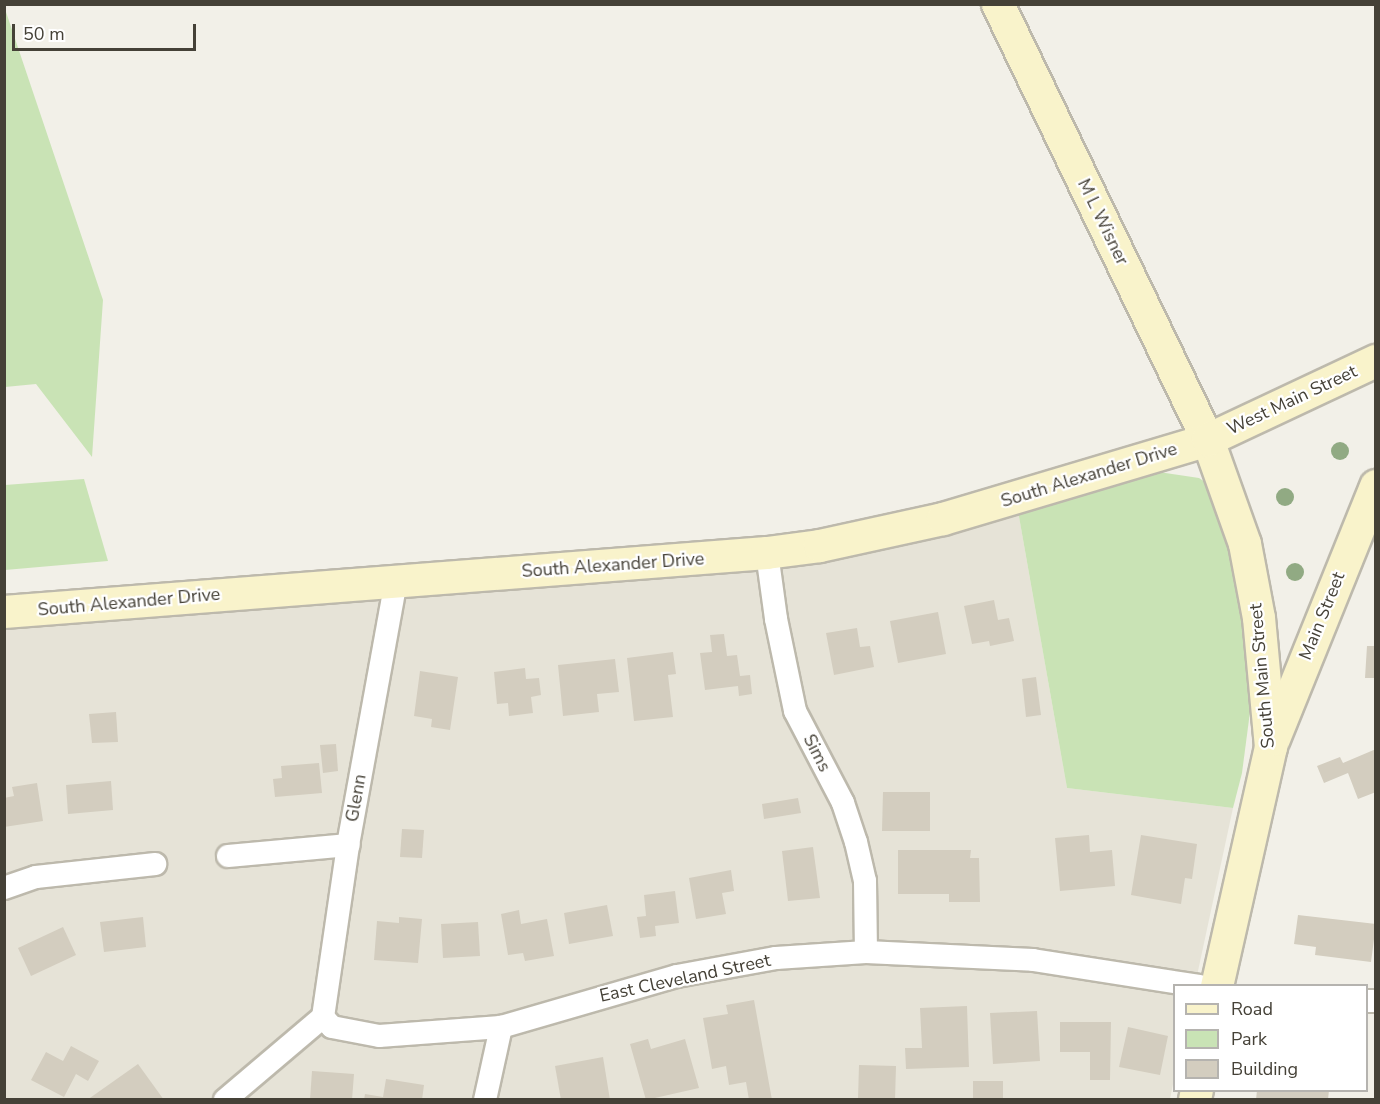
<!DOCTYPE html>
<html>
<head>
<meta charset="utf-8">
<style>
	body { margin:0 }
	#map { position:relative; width:1380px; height:1104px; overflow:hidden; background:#f2f0e8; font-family:"Nunito Sans",sans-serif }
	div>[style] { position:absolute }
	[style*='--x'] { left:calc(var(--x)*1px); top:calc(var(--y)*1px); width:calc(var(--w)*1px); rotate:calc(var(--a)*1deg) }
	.residential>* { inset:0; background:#e6e3d7 }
	.green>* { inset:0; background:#c9e3b5 }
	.building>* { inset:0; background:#d3cdbf }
	.roads { filter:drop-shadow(2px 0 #bdb9ac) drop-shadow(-2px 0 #bdb9ac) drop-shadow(0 2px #bdb9ac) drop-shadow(0 -2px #bdb9ac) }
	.street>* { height:22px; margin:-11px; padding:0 11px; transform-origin:11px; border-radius:11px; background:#fff }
	.secondary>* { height:32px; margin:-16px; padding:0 16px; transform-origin:16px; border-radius:16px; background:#f9f3cb }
	.trees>* { width:18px; height:18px; margin:-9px; border-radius:50%; background:#91aa83 }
	span { translate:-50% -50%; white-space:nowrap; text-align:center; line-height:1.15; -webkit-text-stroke:4.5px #fff; paint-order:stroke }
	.street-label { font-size:18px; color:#454137 }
	.frame { position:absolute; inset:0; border:6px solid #454137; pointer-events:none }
	.legend { position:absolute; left:1173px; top:984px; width:195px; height:108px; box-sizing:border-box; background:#fff; border:2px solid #b5b3af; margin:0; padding:8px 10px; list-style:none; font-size:18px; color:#454137 }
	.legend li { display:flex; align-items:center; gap:12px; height:30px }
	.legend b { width:30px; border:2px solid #b5b3af }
	.scale { position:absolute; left:12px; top:24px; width:184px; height:27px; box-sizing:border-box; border:3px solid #454137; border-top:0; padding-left:8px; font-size:18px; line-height:21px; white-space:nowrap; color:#454137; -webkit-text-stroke:4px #fff; paint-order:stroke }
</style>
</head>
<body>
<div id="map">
	<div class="residential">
		<i style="clip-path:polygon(1018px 511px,1067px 788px,1233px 808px,1195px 985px,1174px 986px,1174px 1079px,1170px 1099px,5px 1100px,5px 625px)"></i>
	</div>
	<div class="green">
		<i style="clip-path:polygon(5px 9px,103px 300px,92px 457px,36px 384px,5px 387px)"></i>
		<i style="clip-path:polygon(1152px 471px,1199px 478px,1208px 484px,1228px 527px,1250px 659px,1250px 712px,1242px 773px,1233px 808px,1067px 788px,1018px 511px)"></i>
		<i style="clip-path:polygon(84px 479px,108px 561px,5px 570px,5px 485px)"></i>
	</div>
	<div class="building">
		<i style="clip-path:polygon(994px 600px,998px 620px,1009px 618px,1014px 641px,990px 646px,989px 641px,972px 644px,964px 606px)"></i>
		<i style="clip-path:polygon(938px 612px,946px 654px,898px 663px,890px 621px)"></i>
		<i style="clip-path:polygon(857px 628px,860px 647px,870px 646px,874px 667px,834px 675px,826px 633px)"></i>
		<i style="clip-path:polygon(724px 634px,727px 656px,737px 655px,740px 676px,750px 675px,752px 694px,739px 696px,738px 686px,705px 690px,700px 653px,712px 652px,710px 635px)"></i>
		<i style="clip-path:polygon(1367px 646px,1376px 646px,1376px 678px,1365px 678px)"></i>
		<i style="clip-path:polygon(673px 652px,676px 674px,668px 675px,673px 717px,634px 721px,627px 658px)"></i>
		<i style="clip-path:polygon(615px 659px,619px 692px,597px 694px,599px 712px,563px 716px,558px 665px)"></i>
		<i style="clip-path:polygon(525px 668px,526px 679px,539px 678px,541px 695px,531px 697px,533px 713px,509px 716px,508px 703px,497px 704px,494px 672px)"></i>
		<i style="clip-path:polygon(420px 671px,458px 677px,450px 730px,431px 727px,432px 719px,414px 716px)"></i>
		<i style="clip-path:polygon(1036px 677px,1041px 715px,1026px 717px,1022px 679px)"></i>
		<i style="clip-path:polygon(116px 712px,118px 742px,92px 743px,89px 714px)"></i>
		<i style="clip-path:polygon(336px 744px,338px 771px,323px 773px,320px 745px)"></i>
		<i style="clip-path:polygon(1376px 749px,1376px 792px,1358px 799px,1348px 773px,1324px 783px,1317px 766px,1340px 757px,1343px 763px)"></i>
		<i style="clip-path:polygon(319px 763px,322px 793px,275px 797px,273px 779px,282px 778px,281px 766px)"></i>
		<i style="clip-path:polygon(111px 781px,113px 810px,68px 814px,66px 785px)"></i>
		<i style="clip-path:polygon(37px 783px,43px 821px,4px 827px,4px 798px,14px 796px,12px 787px)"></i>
		<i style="clip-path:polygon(883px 792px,930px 792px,930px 831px,882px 831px)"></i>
		<i style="clip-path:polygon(798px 798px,801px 813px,764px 819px,762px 804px)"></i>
		<i style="clip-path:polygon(402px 829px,424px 830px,422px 858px,400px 857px)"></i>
		<i style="clip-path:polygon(1089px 835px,1090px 852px,1112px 850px,1115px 886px,1060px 891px,1055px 838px)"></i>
		<i style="clip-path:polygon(1141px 835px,1197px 844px,1192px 879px,1185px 878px,1181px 904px,1131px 895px)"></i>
		<i style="clip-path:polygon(813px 847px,820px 898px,788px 901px,782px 851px)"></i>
		<i style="clip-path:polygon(898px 850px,971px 850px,970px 858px,979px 858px,980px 902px,949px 902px,949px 894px,898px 894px)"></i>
		<i style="clip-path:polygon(731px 870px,734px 891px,722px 893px,726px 914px,696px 919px,689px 878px)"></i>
		<i style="clip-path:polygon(675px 891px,679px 923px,655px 926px,656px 936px,640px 938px,637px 917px,646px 916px,644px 895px)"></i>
		<i style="clip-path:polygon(607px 905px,613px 936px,569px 944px,564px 913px)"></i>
		<i style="clip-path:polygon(519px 910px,521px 924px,547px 919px,554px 956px,525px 961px,523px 953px,508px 955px,501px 914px)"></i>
		<i style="clip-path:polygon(1298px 915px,1376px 924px,1371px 962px,1315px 955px,1316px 947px,1294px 944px)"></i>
		<i style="clip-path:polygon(143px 917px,146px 947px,104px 952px,100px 922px)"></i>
		<i style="clip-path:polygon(399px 917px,422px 919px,418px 963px,374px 960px,377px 921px,399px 923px)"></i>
		<i style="clip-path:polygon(478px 922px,480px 956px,443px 958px,441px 924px)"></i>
		<i style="clip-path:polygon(63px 927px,76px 955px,31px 976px,18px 948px)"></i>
		<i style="clip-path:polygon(754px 1000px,772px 1100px,749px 1100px,746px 1082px,729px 1085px,726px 1066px,712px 1069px,703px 1018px,728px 1014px,726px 1005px)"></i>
		<i style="clip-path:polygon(967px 1006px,969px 1067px,906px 1069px,905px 1048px,922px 1048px,920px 1008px)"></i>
		<i style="clip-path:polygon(1037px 1011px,1040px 1061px,993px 1064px,990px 1013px)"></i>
		<i style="clip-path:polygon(1060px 1022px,1111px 1022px,1110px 1080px,1090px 1080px,1090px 1052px,1060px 1052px)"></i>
		<i style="clip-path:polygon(1128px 1027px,1168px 1036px,1160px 1075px,1119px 1067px)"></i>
		<i style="clip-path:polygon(648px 1039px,651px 1049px,685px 1039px,699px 1088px,646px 1100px,630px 1044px)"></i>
		<i style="clip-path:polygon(71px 1046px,99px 1061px,88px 1081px,76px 1074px,64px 1097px,31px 1080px,46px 1052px,63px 1061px)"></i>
		<i style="clip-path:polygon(603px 1057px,610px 1100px,561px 1100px,555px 1066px)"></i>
		<i style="clip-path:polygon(138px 1064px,164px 1100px,87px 1100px)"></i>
		<i style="clip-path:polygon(859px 1065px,896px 1066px,895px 1100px,858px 1099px)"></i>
		<i style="clip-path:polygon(312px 1071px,354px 1074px,352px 1100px,310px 1100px)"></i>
		<i style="clip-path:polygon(386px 1079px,424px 1085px,422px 1100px,364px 1100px,365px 1094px,383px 1097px)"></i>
		<i style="clip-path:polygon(973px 1081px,1003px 1081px,1003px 1100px,973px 1100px)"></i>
		<i style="clip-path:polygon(1257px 1090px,1329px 1090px,1328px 1100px,1256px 1100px)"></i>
	</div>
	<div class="roads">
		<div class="street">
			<i style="--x:767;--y:553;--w:67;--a:82.2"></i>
			<i style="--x:776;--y:619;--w:94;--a:78.3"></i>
			<i style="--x:795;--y:711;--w:104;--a:62.4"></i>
			<i style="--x:843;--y:803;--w:41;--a:71.6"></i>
			<i style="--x:856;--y:842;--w:40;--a:77"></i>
			<i style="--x:865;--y:881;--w:71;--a:89.2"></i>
			<i style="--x:228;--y:856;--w:121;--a:-5.2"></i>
			<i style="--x:4;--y:888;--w:34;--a:-19"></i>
			<i style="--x:36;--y:877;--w:120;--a:-6.2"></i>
			<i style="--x:1366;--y:1001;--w:10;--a:0"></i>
			<i style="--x:323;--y:1017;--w:13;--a:48"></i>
			<i style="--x:332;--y:1027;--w:48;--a:10.8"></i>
			<i style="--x:379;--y:1036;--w:122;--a:-4.2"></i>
			<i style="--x:501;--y:1027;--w:183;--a:-16.2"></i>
			<i style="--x:677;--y:976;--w:101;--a:-10.3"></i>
			<i style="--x:776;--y:958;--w:90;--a:-3.8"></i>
			<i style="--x:866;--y:952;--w:167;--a:2.7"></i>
			<i style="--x:1033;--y:960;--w:168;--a:8.9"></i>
			<i style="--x:323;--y:1017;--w:174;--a:-81.7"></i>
			<i style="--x:348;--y:845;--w:268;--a:-79.7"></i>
			<i style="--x:225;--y:1100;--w:128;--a:-40.3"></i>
			<i style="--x:485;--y:1100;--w:75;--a:-77.6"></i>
		</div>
		<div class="secondary">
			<i style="--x:998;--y:4;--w:484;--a:64.3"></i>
			<i style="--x:1208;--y:440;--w:110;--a:70.4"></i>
			<i style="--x:1245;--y:544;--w:75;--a:79.3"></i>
			<i style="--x:1259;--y:618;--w:130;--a:84.7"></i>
			<i style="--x:1271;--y:747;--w:245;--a:102.7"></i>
			<i style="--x:4;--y:612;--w:765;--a:-4.42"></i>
			<i style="--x:767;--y:553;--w:53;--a:-7.5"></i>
			<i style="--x:820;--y:546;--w:126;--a:-12.4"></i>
			<i style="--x:943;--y:519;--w:277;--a:-16.6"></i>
			<i style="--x:1208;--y:440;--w:186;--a:-25.2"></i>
			<i style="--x:1274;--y:739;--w:273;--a:-68"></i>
			<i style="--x:1195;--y:1100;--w:10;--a:-79"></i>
		</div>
	</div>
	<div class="trees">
		<i style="left:1340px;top:451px"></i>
		<i style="left:1285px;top:497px"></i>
		<i style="left:1295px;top:572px"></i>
	</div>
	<div class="street-label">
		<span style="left:1103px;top:222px;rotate:64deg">M L Wisner</span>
		<span style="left:1292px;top:400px;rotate:-25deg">West Main Street</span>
		<span style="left:1089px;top:475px;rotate:-17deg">South Alexander Drive</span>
		<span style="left:613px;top:565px;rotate:-4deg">South Alexander Drive</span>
		<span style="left:129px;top:602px;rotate:-5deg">South Alexander Drive</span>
		<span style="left:1322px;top:616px;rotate:-68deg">Main Street</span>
		<span style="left:1262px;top:676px;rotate:-95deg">South Main Street</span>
		<span style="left:817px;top:753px;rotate:63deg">Sims</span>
		<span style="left:356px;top:798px;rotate:-80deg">Glenn</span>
		<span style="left:685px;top:978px;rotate:-12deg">East Cleveland Street</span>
	</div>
	<div class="frame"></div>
	<ul class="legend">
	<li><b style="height:8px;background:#f9f3cb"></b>Road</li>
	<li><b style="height:16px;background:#c9e3b5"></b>Park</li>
	<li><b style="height:16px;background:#d3cdbf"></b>Building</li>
	</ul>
	<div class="scale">50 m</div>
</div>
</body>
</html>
